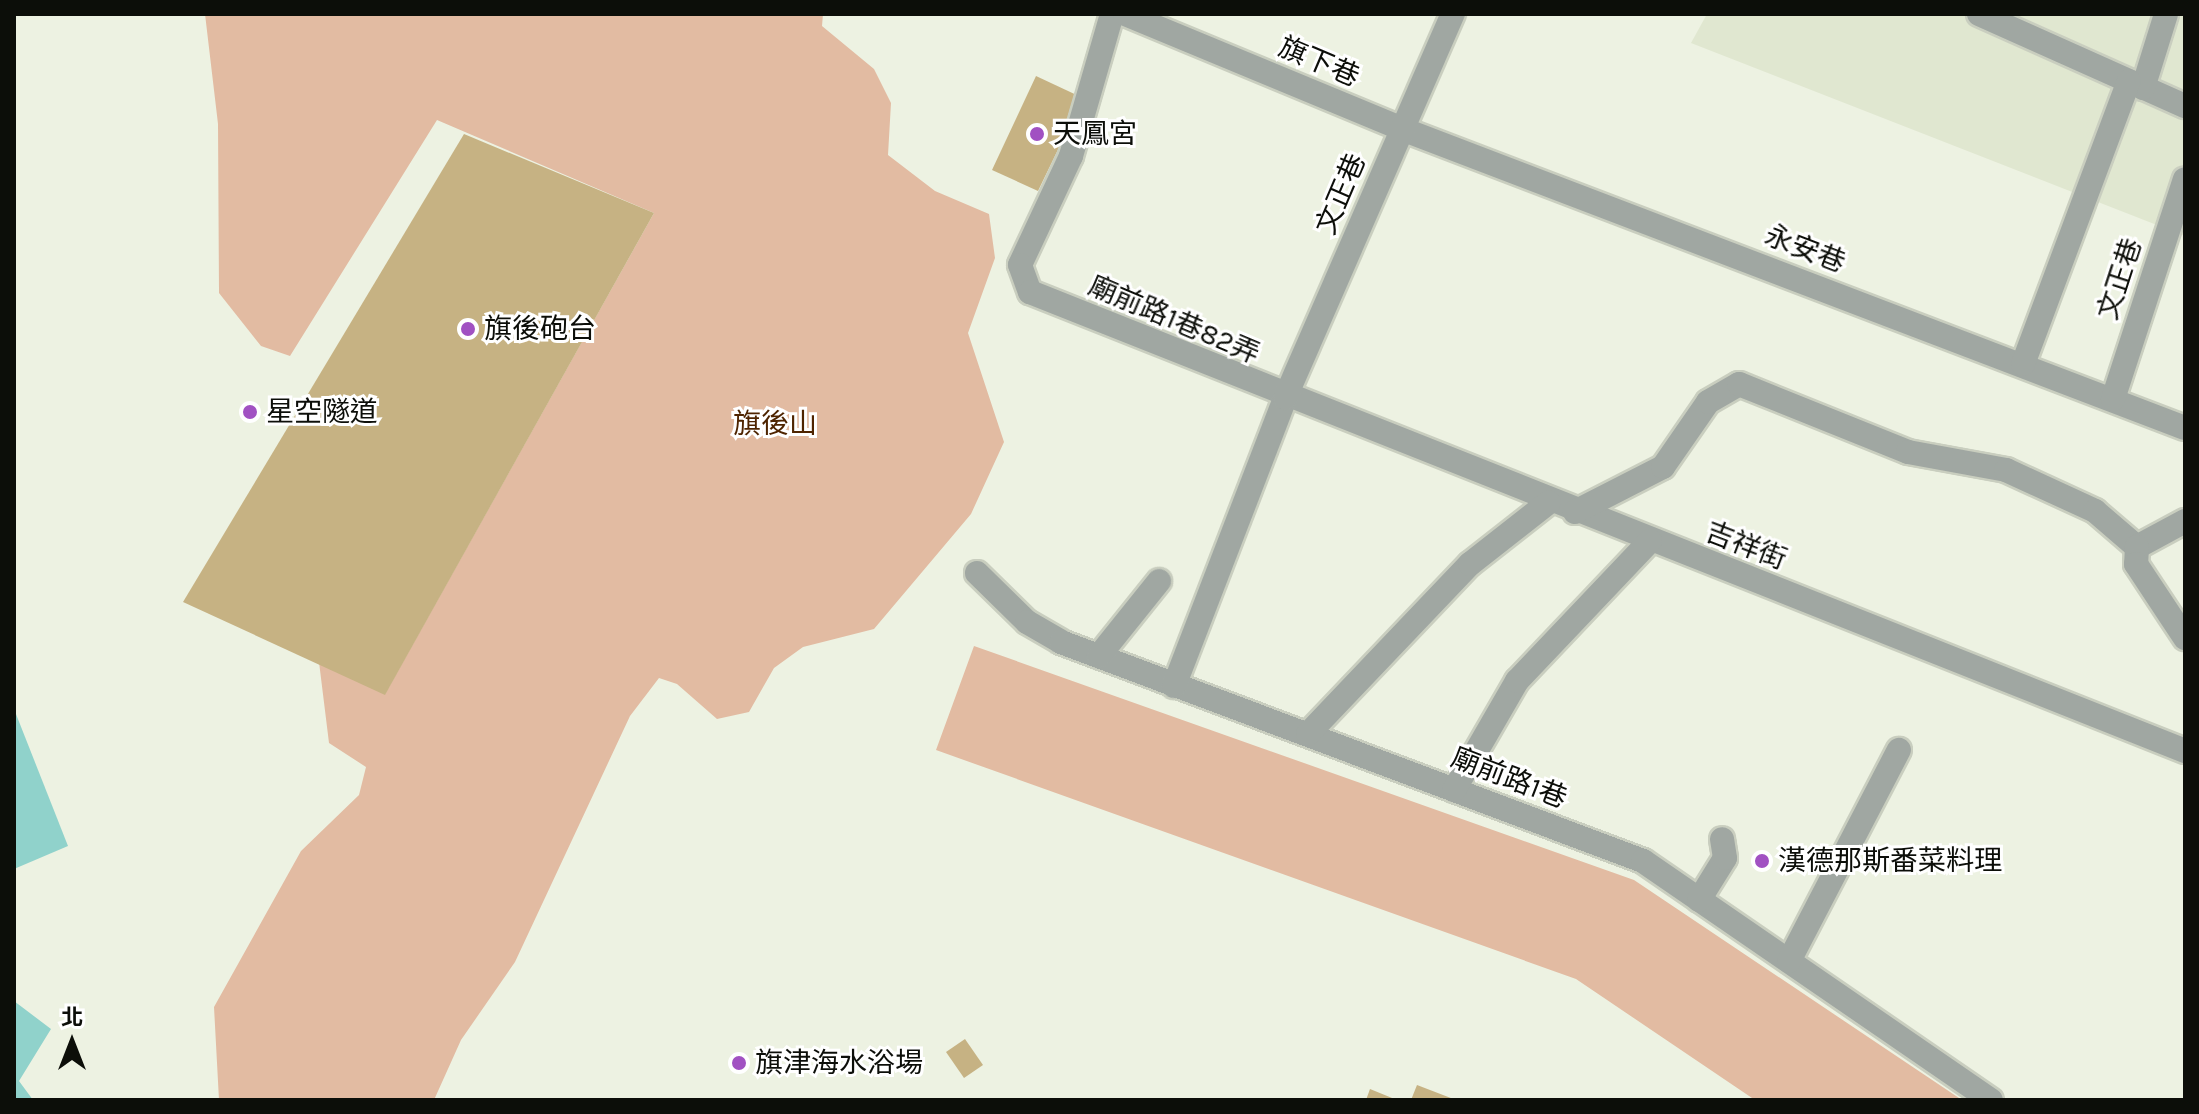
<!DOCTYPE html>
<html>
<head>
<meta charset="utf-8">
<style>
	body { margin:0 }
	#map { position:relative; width:2199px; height:1114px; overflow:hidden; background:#edf2e2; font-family:Karla,"Noto Sans TC",sans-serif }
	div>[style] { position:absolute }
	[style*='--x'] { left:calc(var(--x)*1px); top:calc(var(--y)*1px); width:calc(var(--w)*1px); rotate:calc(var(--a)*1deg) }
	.built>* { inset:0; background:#e0e7d0 }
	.green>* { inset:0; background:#e2bba2 }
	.water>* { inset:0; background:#90d2cb }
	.building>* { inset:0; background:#c6b283 }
	.roads { filter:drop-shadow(2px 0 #c9cebf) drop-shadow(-2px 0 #c9cebf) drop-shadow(0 2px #c9cebf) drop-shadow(0 -2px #c9cebf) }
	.minor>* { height:24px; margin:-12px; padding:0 12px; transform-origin:12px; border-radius:12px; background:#a0a7a2 }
	.dots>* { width:22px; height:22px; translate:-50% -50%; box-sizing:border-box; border:4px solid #fff; border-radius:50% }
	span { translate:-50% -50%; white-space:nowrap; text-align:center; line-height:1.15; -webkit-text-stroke:6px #fff; paint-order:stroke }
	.street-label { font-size:28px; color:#0c0e09 }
	.poi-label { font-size:28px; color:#0c0e09 }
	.left { translate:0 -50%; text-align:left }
	.park-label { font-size:28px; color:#4e2400 }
	.frame { position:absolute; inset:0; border:16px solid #0c0e09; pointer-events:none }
	.north { position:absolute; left:32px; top:1002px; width:80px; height:80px; -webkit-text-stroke:6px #fff; paint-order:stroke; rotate:0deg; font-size:22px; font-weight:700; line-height:32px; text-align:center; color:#0c0e09 }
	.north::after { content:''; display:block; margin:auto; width:28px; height:36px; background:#0c0e09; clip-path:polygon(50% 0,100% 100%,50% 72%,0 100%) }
</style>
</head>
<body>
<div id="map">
	<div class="built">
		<i style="clip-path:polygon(1707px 14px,2185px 14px,2185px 236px,1691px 43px)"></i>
	</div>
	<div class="green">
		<i style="clip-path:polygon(205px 14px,823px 14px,822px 26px,874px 69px,891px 103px,888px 155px,935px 191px,989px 214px,995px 258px,968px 333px,1004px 442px,971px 514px,874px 629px,803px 647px,774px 668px,749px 712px,717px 719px,677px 684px,659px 678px,630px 716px,515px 962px,461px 1040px,434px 1100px,219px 1100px,214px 1007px,301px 851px,359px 795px,366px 767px,329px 743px,319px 662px,385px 694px,654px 213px,437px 120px,290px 356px,261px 346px,219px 293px,218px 124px)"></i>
		<i style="clip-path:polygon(974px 646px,1634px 880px,1962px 1100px,1755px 1100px,1576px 979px,936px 750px)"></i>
	</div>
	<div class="water">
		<i style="clip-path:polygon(14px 709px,68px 846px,14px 869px)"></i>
		<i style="clip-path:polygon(14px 1001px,51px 1029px,19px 1081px,33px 1100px,14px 1100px)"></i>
	</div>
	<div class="building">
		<i style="clip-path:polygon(1036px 76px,1083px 98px,1038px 191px,992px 170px)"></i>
		<i style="clip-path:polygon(464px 134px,654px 213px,385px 695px,183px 602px)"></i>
		<i style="clip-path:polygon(965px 1039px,983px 1065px,964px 1078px,946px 1052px)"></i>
		<i style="clip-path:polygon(1417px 1085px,1456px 1100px,1411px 1100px)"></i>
		<i style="clip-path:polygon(1370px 1089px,1397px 1100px,1366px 1100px)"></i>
	</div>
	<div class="roads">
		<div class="minor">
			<i style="--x:1112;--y:14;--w:148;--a:106.1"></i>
			<i style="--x:1071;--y:156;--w:120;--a:115.1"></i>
			<i style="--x:1020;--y:265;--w:29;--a:70"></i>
			<i style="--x:1030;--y:292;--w:1243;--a:21.67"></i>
			<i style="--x:1125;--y:14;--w:300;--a:22.5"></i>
			<i style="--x:1402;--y:129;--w:838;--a:20.9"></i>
			<i style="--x:1979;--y:14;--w:226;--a:24.1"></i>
			<i style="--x:2143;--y:88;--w:77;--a:-72.7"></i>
			<i style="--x:2023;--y:364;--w:302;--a:-69.5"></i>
			<i style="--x:2113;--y:399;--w:231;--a:-71.9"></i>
			<i style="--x:1575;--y:512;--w:99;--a:-27.1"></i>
			<i style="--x:1663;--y:467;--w:79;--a:-55.3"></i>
			<i style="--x:1708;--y:402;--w:36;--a:-30"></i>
			<i style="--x:1739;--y:384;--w:182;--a:21.9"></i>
			<i style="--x:1908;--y:452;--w:100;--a:10.4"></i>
			<i style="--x:2006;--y:470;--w:98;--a:24.7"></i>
			<i style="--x:2095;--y:511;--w:55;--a:40.6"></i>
			<i style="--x:2185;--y:521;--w:55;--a:151.6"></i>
			<i style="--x:2137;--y:547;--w:17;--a:93"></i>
			<i style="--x:2136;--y:564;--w:89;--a:56.5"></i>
			<i style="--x:977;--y:573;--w:70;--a:44.4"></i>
			<i style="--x:1027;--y:622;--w:39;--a:30"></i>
			<i style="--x:1061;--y:642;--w:622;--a:20.62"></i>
			<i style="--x:1643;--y:861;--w:422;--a:34.5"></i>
			<i style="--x:1099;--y:656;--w:96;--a:-51.3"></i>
			<i style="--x:1174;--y:686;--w:309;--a:-68.9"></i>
			<i style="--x:1285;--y:398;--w:419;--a:-66.4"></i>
			<i style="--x:1308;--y:734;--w:235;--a:-46.4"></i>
			<i style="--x:1470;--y:564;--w:100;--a:-38.1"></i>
			<i style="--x:1454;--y:790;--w:126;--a:-60"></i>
			<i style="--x:1517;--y:681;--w:193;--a:-46.5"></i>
			<i style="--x:1699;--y:900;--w:49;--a:-58.2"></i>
			<i style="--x:1725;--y:858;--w:19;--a:-99"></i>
			<i style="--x:1789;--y:961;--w:238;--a:-62.5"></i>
		</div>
	</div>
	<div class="dots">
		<i style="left:1037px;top:134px;background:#a151c2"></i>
		<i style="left:468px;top:329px;background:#a151c2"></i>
		<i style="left:250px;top:412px;background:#a151c2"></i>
		<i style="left:1762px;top:861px;background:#a151c2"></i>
		<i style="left:739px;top:1063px;background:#a151c2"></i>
	</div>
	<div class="street-label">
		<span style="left:1319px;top:62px;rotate:23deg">旗下巷</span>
		<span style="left:1341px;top:194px;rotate:-67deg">文正巷</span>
		<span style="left:1805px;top:249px;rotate:21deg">永安巷</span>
		<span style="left:2120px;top:279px;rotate:-72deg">文正巷</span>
		<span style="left:1174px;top:320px;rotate:23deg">廟前路1巷82弄</span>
		<span style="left:1746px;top:546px;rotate:21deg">吉祥街</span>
		<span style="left:1509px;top:778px;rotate:21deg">廟前路1巷</span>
	</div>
	<div class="poi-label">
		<span class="left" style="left:1053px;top:134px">天鳳宮</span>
		<span class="left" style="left:484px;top:329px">旗後砲台</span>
		<span class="left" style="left:266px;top:412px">星空隧道</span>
		<span class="left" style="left:1778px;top:861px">漢德那斯番菜料理</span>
		<span class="left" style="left:755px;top:1063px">旗津海水浴場</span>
	</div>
	<div class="park-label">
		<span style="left:775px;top:424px">旗後山</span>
	</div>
	<div class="frame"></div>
	<div class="north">北</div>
</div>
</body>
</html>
